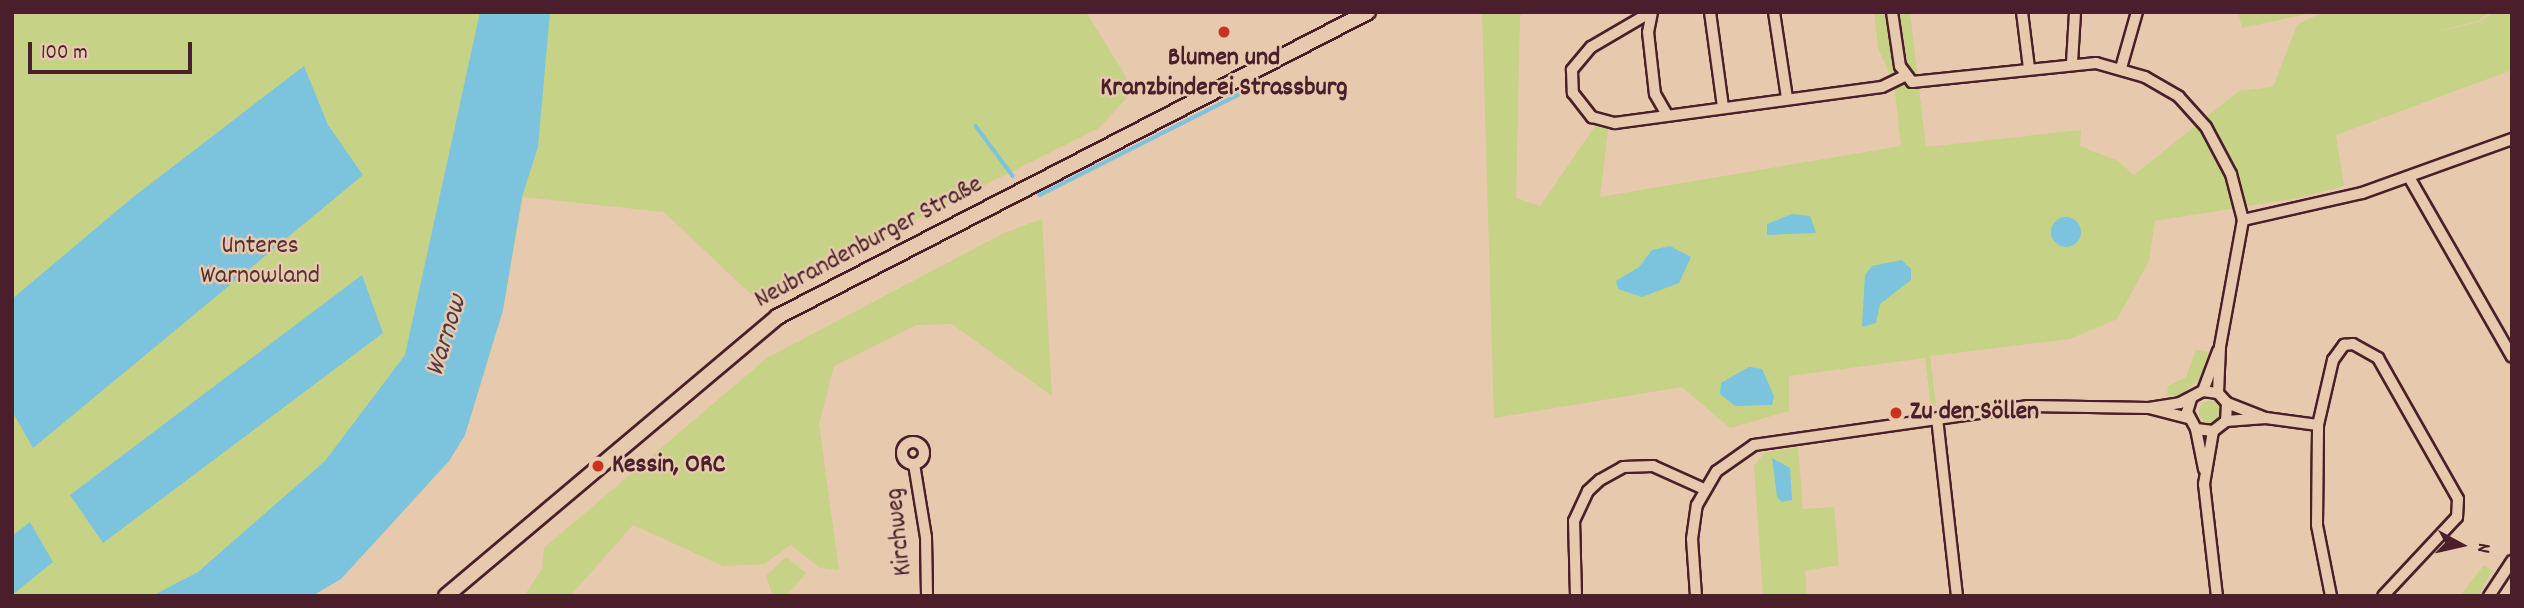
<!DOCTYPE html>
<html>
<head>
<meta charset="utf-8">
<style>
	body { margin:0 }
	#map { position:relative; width:2524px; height:608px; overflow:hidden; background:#e7c9ae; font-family:Dekko,sans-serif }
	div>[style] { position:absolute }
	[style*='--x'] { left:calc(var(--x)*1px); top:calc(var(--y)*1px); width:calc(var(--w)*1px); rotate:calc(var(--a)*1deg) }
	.green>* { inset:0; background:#c6d285 }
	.round { border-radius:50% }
	.water>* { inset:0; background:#7cc4dd }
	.stream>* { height:3.5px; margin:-1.75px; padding:0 1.75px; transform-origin:1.75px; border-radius:1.75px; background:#7cc4dd }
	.roads { filter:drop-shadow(2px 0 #4a1f2b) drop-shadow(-2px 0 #4a1f2b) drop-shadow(0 2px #4a1f2b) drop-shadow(0 -2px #4a1f2b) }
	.street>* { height:10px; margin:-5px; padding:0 5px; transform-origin:5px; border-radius:5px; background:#e7c9ae }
	.street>.ring { margin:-5px; padding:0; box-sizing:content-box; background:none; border:10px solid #e7c9ae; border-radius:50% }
	.secondary>* { height:14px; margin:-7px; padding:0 7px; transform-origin:7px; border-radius:7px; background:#e7c9ae }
	.dots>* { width:19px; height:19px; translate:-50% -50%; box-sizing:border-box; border:4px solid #e7c9ae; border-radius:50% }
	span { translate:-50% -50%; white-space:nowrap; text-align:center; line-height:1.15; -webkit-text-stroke:5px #e7c9ae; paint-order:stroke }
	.poi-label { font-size:26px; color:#4a1f2b; font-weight:700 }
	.left { translate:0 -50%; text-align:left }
	.street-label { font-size:26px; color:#4a1f2b }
	.park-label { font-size:26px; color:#563134 }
	.water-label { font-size:28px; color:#523846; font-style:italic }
	.frame { position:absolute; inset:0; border:14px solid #4a1f2b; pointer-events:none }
	.north { position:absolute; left:2426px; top:510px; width:70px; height:70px; -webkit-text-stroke:5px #e7c9ae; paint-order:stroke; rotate:98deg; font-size:19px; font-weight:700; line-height:28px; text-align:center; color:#4a1f2b }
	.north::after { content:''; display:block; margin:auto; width:24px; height:32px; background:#4a1f2b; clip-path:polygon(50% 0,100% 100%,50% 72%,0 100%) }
	.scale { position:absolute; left:28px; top:42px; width:164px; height:32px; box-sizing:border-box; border:4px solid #4a1f2b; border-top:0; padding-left:9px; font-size:21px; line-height:24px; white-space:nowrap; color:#4a1f2b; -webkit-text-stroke:5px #e7c9ae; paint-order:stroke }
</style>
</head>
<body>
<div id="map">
	<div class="green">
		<i style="clip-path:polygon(12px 12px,1086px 12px,1134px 90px,1099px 128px,756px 299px,664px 212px,523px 197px,503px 310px,465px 435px,449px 461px,341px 579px,312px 596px,12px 596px)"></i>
		<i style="clip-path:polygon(1482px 12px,1527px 12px,1520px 16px,1516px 198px,1540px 206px,1600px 119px,1609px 121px,1600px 197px,1901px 146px,1894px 83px,1878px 48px,1874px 12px,1910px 12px,1926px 147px,2081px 130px,2080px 146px,2118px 161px,2134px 175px,2239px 91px,2273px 87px,2297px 25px,2323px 12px,2491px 12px,2478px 21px,2419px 36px,2479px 22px,2494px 12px,2512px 12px,2512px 70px,2336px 135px,2344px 186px,2298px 198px,2155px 221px,2149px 261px,2117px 319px,2070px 339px,1930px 356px,1936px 406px,1931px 406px,1925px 358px,1789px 376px,1789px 411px,1730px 428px,1682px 387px,1494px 418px)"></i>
		<i style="clip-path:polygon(2238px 12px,2316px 12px,2242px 28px)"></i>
		<i style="clip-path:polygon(1042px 219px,1052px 396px,952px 324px,916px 325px,834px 366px,819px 424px,839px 570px,820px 568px,791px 545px,764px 564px,723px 566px,633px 525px,570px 596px,524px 596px,542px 569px,544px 548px,767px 358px,1004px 233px)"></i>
		<i style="clip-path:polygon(2196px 350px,2208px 352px,2201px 378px,2179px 396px,2167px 395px,2168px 386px,2186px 377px)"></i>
		<i class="round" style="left:2199px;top:401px;width:22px;height:22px"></i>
		<i style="clip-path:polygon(1798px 447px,1803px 509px,1834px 507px,1839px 565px,1805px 571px,1807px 596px,1763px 596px,1754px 466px,1764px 453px)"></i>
		<i style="clip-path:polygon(786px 557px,806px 573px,786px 596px,773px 596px,766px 576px)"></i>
		<i style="clip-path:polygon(2484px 565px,2492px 571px,2478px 596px,2460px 596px)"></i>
	</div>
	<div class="water">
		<i style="clip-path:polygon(480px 12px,550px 12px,538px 147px,522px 197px,503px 310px,465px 435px,449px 461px,341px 579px,312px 596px,152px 596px,198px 572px,325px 461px,405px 355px)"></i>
		<i style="clip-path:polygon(304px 66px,328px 125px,363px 175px,33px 448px,12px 411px,12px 299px,132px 198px)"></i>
		<i style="clip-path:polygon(1792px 214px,1810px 216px,1816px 233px,1767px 235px,1767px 224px)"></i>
		<i class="round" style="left:2051px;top:217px;width:30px;height:30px"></i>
		<i style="clip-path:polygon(1670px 246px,1691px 257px,1679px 283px,1642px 297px,1618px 289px,1616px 281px,1639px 267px,1652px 250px)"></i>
		<i style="clip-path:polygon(1902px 260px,1911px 269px,1911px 280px,1880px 304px,1876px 323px,1862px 327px,1865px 275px,1872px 266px)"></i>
		<i style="clip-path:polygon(362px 275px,383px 333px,103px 543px,70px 495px)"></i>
		<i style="clip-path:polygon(1749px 367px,1762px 369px,1774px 396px,1772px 405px,1735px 406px,1720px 394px,1721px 383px)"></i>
		<i style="clip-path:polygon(1772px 458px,1790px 468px,1792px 500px,1782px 502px,1777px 497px)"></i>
		<i style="clip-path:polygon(30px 522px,53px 562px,12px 595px,12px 536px)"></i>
	</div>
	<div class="stream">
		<i style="--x:976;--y:126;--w:62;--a:53.5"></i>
		<i style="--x:1037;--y:191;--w:5;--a:53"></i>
		<i style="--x:1040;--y:195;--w:222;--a:-26.8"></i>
	</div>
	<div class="roads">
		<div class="street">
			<i style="--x:1651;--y:12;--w:69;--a:149.7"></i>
			<i style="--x:1591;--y:47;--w:30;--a:130"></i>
			<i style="--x:1572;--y:70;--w:23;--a:88"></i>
			<i style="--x:1573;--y:93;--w:31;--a:52"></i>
			<i style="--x:1592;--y:117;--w:24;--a:15"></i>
			<i style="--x:1615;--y:123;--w:269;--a:-7.7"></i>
			<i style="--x:1882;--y:87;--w:25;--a:-26"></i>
			<i style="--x:1652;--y:12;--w:20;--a:101"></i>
			<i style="--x:1648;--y:32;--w:62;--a:83.6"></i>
			<i style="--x:1655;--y:94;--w:24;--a:60"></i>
			<i style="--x:1710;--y:12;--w:96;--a:82.2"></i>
			<i style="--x:1774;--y:12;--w:87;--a:81.4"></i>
			<i style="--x:1892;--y:12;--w:55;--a:81.6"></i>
			<i style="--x:1900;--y:66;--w:20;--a:53"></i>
			<i style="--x:1912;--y:82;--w:185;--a:-5.9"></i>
			<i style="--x:2096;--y:63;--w:51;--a:15.9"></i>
			<i style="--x:2145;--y:77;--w:39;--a:30"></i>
			<i style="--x:2179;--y:97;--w:40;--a:48"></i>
			<i style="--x:2206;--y:127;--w:53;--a:62"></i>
			<i style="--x:2231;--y:174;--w:48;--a:75.4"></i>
			<i style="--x:2243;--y:220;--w:129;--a:100.3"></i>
			<i style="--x:2220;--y:347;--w:46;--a:92.5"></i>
			<i style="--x:2022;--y:12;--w:56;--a:82.9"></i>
			<i style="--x:2072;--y:63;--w:51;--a:-86.6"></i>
			<i style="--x:2121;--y:68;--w:58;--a:-74.1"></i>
			<i style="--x:2409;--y:177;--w:207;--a:60.2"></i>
			<i style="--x:2243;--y:220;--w:122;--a:-12.8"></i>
			<i style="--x:2362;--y:193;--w:159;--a:-19.8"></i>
			<i style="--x:2203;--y:391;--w:43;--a:-69.4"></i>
			<i style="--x:2191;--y:399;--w:14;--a:107"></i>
			<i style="--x:2187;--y:412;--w:19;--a:62"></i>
			<i style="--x:2196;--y:429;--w:41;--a:78.7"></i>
			<i style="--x:2227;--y:403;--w:41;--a:21.5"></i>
			<i style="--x:2149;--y:408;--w:31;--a:-9"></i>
			<i style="--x:2180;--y:403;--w:26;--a:-28"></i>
			<i style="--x:2203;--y:391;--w:15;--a:8"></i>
			<i style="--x:2218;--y:393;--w:13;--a:48"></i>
			<i style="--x:2227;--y:403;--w:18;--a:93"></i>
			<i style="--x:2226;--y:421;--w:16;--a:142"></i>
			<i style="--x:2213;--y:431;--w:17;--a:-173"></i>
			<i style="--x:1937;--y:418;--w:179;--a:83.6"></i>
			<i style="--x:2226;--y:421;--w:40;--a:-4.3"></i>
			<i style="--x:2266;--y:418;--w:52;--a:7.7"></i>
			<i style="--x:2213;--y:431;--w:54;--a:99.6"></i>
			<i style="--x:2204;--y:484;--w:113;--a:83.4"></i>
			<i class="ring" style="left:902px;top:442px;width:12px;height:12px"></i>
			<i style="--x:914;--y:464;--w:74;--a:80.7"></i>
			<i style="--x:926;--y:537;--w:59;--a:89"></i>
			<i style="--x:1576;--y:596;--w:75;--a:-91.5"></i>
			<i style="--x:1574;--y:521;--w:33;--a:-65"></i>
			<i style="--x:1588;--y:491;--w:16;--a:-43"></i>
			<i style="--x:1600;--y:480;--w:26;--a:-29"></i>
			<i style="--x:1623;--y:467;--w:30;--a:-2"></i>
			<i style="--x:1653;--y:466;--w:56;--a:24.3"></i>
			<i style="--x:1696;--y:596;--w:57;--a:-94"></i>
			<i style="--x:1692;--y:539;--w:34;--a:-82"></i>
			<i style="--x:1697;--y:505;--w:39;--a:-60"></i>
			<i style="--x:1717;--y:471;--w:45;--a:-35.1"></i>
			<i style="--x:1754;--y:445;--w:277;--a:-8.1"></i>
			<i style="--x:2028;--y:406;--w:121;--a:0.9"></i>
			<i style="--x:2149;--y:408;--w:40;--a:14.4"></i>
			<i style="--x:2331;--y:596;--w:72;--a:-101.2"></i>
			<i style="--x:2317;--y:525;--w:100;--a:-89.4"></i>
			<i style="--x:2318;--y:425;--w:67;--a:-77"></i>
			<i style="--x:2333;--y:360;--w:19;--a:-54"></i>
			<i style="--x:2344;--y:345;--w:9;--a:-6"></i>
			<i style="--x:2353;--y:344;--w:29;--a:29"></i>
			<i style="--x:2378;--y:358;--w:162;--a:60.4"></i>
			<i style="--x:2458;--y:499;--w:18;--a:93"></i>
			<i style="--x:2457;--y:517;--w:108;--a:133.1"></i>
			<i style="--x:2489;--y:596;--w:42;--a:-56.7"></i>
		</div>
		<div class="secondary">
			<i style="--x:446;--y:596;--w:433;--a:-40.1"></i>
			<i style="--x:777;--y:317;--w:665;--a:-27.3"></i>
		</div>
	</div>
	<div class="dots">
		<i style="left:1224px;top:32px;background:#c8321e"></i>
		<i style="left:1896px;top:413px;background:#c8321e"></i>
		<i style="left:598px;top:466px;background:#c8321e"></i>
	</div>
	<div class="poi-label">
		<span style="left:1224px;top:74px">Blumen und<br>Kranzbinderei Strassburg</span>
		<span class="left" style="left:1910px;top:413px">Zu den Söllen</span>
		<span class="left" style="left:612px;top:466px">Kessin, ORC</span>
	</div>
	<div class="street-label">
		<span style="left:869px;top:243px;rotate:-28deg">Neubrandenburger Straße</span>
		<span style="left:900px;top:532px;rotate:-96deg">Kirchweg</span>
	</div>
	<div class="park-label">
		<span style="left:260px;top:262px">Unteres<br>Warnowland</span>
	</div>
	<div class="water-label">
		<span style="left:448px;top:336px;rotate:-73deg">Warnow</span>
	</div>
	<div class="frame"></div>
	<div class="north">N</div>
	<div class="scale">100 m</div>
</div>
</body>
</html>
